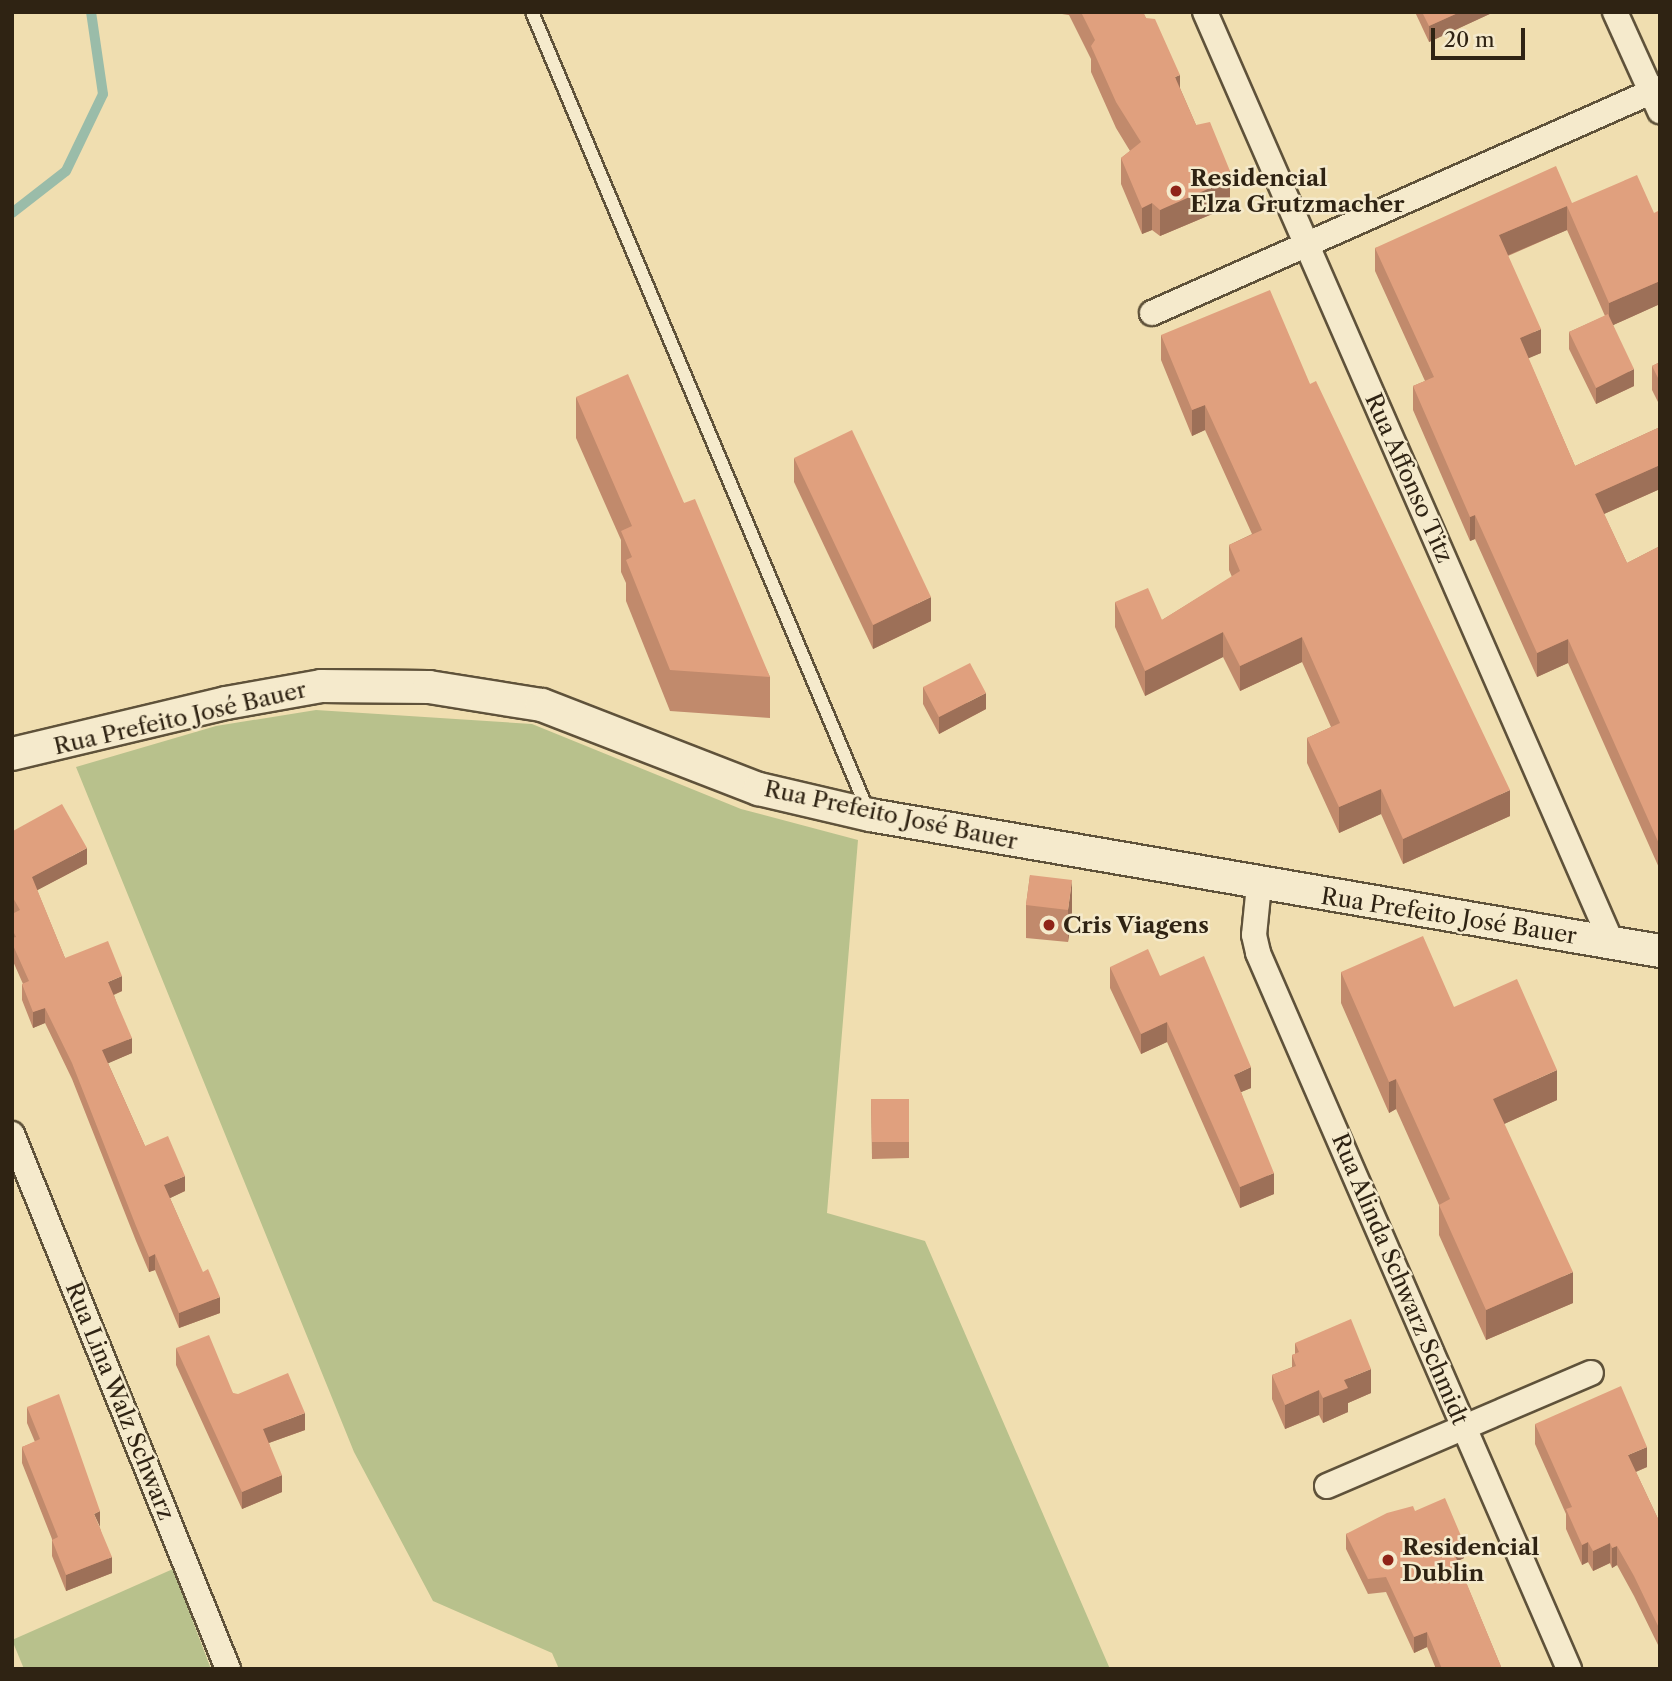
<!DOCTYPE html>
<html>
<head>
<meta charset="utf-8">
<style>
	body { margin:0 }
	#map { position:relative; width:1672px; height:1681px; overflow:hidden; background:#f0deb0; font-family:"Libre Caslon Text",serif }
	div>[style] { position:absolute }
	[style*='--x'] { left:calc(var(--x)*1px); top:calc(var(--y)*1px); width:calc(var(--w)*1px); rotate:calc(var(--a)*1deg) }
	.green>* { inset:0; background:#b8c18c }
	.stream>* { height:10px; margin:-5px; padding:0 5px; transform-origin:5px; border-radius:5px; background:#9abca9 }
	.roads { filter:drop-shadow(2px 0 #5f523a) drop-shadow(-2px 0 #5f523a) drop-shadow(0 2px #5f523a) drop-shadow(0 -2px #5f523a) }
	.service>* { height:12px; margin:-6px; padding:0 6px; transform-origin:6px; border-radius:6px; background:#f5eacc }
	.minor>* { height:24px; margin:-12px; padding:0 12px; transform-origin:12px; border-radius:12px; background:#f5eacc }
	.tertiary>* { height:32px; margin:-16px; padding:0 16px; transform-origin:16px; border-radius:16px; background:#f5eacc }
	.wall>* { inset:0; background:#c18a6c }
	.shaded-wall>* { inset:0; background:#9d7058 }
	.building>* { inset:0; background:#e0a07e }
	.dots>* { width:19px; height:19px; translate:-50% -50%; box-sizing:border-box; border:4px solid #f5eacc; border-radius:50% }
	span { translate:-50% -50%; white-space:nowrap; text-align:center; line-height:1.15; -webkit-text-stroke:5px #f5eacc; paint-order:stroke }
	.poi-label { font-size:23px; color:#2f2313; font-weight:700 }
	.left { translate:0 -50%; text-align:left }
	.street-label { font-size:23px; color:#2f2313 }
	.frame { position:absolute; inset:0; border:14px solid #2f2313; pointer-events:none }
	.scale { position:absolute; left:1431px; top:28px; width:94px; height:32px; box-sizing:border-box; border:4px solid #2f2313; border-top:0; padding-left:9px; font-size:21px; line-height:24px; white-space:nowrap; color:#2f2313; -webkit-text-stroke:5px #f5eacc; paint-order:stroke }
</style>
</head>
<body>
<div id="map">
	<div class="green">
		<i style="clip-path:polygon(316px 710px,532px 724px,741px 809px,858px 840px,827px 1213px,925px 1241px,1110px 1669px,559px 1669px,552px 1653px,433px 1601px,354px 1452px,76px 767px,216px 726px)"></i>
		<i style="clip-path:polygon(173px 1569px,211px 1669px,24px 1669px,12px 1640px)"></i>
	</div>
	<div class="stream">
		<i style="--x:12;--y:213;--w:68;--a:-37.9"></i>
		<i style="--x:66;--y:171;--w:85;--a:-64.3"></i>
		<i style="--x:103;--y:94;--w:83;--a:-98.3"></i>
	</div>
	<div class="roads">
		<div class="service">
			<i style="--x:532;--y:12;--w:867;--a:67.19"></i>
		</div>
		<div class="minor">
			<i style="--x:1205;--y:12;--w:1016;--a:66.39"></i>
			<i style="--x:1615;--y:12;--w:109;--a:65.6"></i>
			<i style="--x:1152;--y:313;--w:556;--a:-23.89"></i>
			<i style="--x:1259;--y:885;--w:50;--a:95.7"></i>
			<i style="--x:1254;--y:935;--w:18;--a:77"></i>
			<i style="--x:1258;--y:953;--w:781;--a:66.52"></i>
			<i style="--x:12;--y:1134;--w:577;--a:68.01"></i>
			<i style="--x:1327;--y:1486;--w:287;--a:-23.2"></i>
		</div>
		<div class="tertiary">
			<i style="--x:12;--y:754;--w:220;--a:-13.4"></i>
			<i style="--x:226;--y:703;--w:97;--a:-10.1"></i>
			<i style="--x:321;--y:686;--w:108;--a:0.5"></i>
			<i style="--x:429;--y:687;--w:114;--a:9.1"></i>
			<i style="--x:542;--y:705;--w:233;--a:21.2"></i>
			<i style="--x:759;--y:789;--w:114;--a:13.2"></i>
			<i style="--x:870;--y:815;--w:802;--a:9.77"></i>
		</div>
	</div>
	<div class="wall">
		<i style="clip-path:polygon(1061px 12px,1143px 12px,1180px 88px,1196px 125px,1230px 197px,1218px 203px,1217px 212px,1160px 236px,1152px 230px,1142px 234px,1121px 184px,1121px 158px,1130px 151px,1116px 128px,1091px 72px,1091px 59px,1069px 15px,1062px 14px)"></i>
		<i style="clip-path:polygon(1415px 12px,1494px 12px,1429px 42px)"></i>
		<i style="clip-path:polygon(1572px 203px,1654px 213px,1660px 216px,1660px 304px,1613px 325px,1634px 386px,1596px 404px,1569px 349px,1569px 332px,1605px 316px,1567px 230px,1508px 256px,1541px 353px,1528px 358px,1575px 466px,1660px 427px,1660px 489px,1604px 514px,1627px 563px,1660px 546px,1660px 870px,1568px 663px,1537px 677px,1475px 539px,1470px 541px,1413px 410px,1413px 386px,1425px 381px,1375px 271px,1375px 248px)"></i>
		<i style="clip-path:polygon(1161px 335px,1310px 384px,1510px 816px,1403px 864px,1381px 814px,1339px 833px,1307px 763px,1307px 738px,1331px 727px,1302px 662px,1240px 691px,1223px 657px,1145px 696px,1115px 627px,1115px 602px,1162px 620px,1232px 577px,1229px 570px,1229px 545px,1252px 534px,1205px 430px,1192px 436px,1161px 360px)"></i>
		<i style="clip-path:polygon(1660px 362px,1660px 406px,1652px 390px,1652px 366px)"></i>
		<i style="clip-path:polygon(576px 397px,684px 503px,770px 677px,770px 718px,670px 711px,626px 601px,626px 583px,621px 572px,621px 540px,576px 438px)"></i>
		<i style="clip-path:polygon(794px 458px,931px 621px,873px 649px,794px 482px)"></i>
		<i style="clip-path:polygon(923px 687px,986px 709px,939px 734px,923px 704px)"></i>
		<i style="clip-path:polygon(12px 830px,87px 864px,37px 890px,65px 958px,122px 991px,114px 995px,132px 1053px,108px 1063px,145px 1146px,185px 1191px,170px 1198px,220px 1313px,179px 1328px,155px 1270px,149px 1272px,136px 1241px,72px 1079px,45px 1023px,33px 1028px,22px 1000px,22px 984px,23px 984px,12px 959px,12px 914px,13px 913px,12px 911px)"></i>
		<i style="clip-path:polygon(1030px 875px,1072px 912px,1068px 942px,1026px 938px,1026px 905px)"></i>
		<i style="clip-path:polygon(1110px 967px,1160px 976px,1251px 1088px,1241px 1092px,1274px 1194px,1240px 1208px,1167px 1042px,1141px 1054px,1110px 988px)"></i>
		<i style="clip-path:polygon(1341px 972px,1454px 1007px,1557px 1100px,1504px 1124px,1573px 1303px,1486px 1340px,1439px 1235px,1439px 1205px,1396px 1109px,1389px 1113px,1341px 1003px)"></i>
		<i style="clip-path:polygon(871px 1099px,909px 1099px,909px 1158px,872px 1159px)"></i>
		<i style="clip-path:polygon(1295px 1343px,1371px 1393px,1348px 1403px,1348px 1412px,1323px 1423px,1319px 1415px,1285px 1429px,1272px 1399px,1272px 1375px,1292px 1367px,1292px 1355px,1295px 1354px)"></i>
		<i style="clip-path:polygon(176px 1348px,233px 1393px,305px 1430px,269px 1443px,282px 1492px,242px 1509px,176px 1365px)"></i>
		<i style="clip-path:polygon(27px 1407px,100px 1528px,112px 1573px,66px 1591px,52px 1556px,52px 1539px,22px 1463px,22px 1447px,35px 1442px,27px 1423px)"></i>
		<i style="clip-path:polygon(1535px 1424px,1647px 1467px,1636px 1472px,1660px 1523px,1660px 1649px,1634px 1596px,1617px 1565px,1612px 1568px,1610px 1563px,1593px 1571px,1588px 1562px,1582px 1565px,1566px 1529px,1566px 1514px,1535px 1444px)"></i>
		<i style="clip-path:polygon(1415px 1511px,1464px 1558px,1457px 1561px,1502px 1669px,1436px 1669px,1427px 1647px,1414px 1653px,1386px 1592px,1368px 1594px,1346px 1549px,1346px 1534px)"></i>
	</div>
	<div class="shaded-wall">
		<i style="clip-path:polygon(1460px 12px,1494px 12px,1429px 42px,1429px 26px)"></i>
		<i style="clip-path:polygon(1180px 75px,1180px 101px,1175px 77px)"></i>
		<i style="clip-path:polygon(1230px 171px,1230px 197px,1218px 203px,1217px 212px,1160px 236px,1160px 210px,1218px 176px)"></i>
		<i style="clip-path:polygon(1152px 203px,1152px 230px,1142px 234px,1142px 208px)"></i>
		<i style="clip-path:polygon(1567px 206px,1567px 230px,1499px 259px,1499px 235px)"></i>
		<i style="clip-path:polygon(1660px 281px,1660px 304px,1609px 327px,1609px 303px)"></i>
		<i style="clip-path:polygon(1541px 329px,1541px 353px,1520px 362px,1520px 338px)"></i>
		<i style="clip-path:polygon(1634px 369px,1634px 386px,1596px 404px,1596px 388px)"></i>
		<i style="clip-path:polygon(1205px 405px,1205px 430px,1192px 436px,1192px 410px)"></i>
		<i style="clip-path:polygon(1660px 465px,1660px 489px,1595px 518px,1595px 494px)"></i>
		<i style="clip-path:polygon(1475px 515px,1475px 539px,1470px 541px,1470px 517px)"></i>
		<i style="clip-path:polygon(931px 597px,931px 621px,873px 649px,873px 625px)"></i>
		<i style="clip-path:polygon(1223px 632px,1223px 657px,1145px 696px,1145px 671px)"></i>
		<i style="clip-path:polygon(1302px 637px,1302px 662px,1240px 691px,1240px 666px)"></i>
		<i style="clip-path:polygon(1568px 639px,1568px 663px,1537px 677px,1537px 653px)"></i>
		<i style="clip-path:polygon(986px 693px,986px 709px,939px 734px,939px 717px)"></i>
		<i style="clip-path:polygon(1381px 789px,1381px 814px,1339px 833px,1339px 807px)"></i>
		<i style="clip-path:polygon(1510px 790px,1510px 816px,1403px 864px,1403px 839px)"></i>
		<i style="clip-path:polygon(87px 848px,87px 864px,32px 893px,32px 877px)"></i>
		<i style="clip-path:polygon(1072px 880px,1072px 912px,1068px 942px,1068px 910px)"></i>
		<i style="clip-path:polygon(122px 976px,122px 991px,108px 997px,108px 982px)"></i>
		<i style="clip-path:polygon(45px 1008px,45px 1023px,33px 1028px,33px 1012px)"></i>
		<i style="clip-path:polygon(1167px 1022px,1167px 1042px,1141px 1054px,1141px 1034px)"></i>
		<i style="clip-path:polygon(132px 1038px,132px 1053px,102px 1066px,102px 1050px)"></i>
		<i style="clip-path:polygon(1251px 1067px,1251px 1088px,1234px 1095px,1234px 1075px)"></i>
		<i style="clip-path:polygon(1557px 1070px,1557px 1100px,1493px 1129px,1493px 1099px)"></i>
		<i style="clip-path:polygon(1396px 1079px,1396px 1109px,1389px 1113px,1389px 1082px)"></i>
		<i style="clip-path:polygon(1274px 1173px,1274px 1194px,1240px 1208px,1240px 1187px)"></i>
		<i style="clip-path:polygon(185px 1176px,185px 1191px,164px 1201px,164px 1185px)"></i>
		<i style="clip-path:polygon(155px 1254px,155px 1270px,149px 1272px,149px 1257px)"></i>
		<i style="clip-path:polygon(1573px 1272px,1573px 1303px,1486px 1340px,1486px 1310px)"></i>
		<i style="clip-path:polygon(220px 1297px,220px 1313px,179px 1328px,179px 1313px)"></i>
		<i style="clip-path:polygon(1371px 1369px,1371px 1393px,1348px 1403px,1348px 1412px,1323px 1423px,1323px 1398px,1344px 1380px)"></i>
		<i style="clip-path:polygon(1319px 1390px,1319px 1415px,1285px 1429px,1285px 1405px)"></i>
		<i style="clip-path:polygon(305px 1413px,305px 1430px,263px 1445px,263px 1429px)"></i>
		<i style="clip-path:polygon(1647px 1447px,1647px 1467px,1628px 1475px,1628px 1455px)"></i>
		<i style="clip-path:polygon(282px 1475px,282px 1492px,242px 1509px,242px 1492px)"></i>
		<i style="clip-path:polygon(100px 1511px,100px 1527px,94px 1514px)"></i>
		<i style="clip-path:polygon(1588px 1542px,1588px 1562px,1582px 1565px,1582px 1545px)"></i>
		<i style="clip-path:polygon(1464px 1543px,1464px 1558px,1452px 1564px,1452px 1548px)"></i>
		<i style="clip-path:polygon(1610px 1543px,1610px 1563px,1593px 1571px,1593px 1551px)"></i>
		<i style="clip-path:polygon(1617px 1546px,1617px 1565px,1612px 1568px,1612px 1548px)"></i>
		<i style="clip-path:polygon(112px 1557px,112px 1573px,66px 1591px,66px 1575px)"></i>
		<i style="clip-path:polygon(1427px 1632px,1427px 1647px,1414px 1653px,1414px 1637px)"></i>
	</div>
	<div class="building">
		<i style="clip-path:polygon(1081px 12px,1143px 12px,1146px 18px,1155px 19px,1180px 75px,1175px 77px,1196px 125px,1210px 122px,1230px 171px,1218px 176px,1217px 185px,1160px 210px,1152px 203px,1142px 208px,1121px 158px,1141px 142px,1116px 102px,1091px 46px,1095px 40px)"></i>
		<i style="clip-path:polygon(1422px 12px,1460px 12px,1429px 26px)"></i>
		<i style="clip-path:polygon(1556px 166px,1572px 203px,1637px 175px,1654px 213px,1658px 211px,1660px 216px,1660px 281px,1609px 303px,1567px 206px,1499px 235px,1541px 329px,1520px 338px,1575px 466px,1660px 427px,1660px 465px,1595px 494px,1627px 563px,1660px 546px,1660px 846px,1568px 639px,1537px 653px,1475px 515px,1470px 517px,1413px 386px,1434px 377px,1375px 248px)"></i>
		<i style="clip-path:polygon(1270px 290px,1310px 384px,1316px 381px,1510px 790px,1403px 839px,1381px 789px,1339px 807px,1307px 738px,1340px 723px,1302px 637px,1240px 666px,1223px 632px,1145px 671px,1115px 602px,1148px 588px,1162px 620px,1240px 571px,1229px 545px,1262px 530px,1205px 405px,1192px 410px,1161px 335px)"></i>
		<i style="clip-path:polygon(1608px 314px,1634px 369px,1596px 388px,1569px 332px)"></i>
		<i style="clip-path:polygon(1660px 362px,1660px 382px,1652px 366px)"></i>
		<i style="clip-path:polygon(628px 374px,684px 503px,695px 499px,770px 677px,670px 670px,626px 560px,632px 557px,621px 531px,632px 526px,576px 397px)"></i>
		<i style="clip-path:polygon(852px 430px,931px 597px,873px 625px,794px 458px)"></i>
		<i style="clip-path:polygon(970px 663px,986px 693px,939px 717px,923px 687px)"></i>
		<i style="clip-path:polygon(62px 804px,87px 848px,32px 877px,65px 958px,108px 941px,122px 976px,108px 982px,132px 1038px,102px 1050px,145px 1146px,168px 1136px,185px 1176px,164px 1185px,203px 1272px,208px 1269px,220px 1297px,179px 1313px,155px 1254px,149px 1257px,136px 1226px,72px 1063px,45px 1008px,33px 1012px,22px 984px,29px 981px,12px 943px,12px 938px,16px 937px,12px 929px,12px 914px,20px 910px,12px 896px,12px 830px,13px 831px)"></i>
		<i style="clip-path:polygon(1030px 875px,1072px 880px,1068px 910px,1026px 905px)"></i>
		<i style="clip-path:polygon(1423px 936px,1454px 1007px,1517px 979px,1557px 1070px,1493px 1099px,1573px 1272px,1486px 1310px,1439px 1205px,1450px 1199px,1396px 1079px,1389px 1082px,1341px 972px)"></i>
		<i style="clip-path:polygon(1148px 949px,1160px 976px,1204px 956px,1251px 1067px,1234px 1075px,1274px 1173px,1240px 1187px,1167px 1022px,1141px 1034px,1110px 967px)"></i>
		<i style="clip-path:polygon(871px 1099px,909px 1099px,909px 1142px,872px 1142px)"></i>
		<i style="clip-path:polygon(1351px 1319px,1371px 1369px,1344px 1380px,1348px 1388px,1323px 1398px,1319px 1390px,1285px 1405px,1272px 1375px,1296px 1366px,1292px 1355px,1299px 1352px,1295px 1343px)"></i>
		<i style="clip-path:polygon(209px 1335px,233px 1393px,238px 1394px,288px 1373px,305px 1413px,263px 1429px,282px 1475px,242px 1492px,176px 1348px)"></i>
		<i style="clip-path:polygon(1621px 1386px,1647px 1447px,1628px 1455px,1660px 1523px,1660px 1630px,1634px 1576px,1617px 1546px,1612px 1548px,1610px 1543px,1593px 1551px,1588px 1542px,1582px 1545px,1566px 1509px,1572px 1507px,1535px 1424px)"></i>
		<i style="clip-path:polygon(59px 1394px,100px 1511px,94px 1514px,112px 1557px,66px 1575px,52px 1540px,58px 1537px,22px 1447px,40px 1439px,27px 1407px)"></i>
		<i style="clip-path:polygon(1445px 1498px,1464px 1543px,1452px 1548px,1502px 1669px,1442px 1669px,1427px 1632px,1414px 1637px,1386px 1577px,1368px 1579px,1346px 1534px,1387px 1513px,1413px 1506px,1415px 1511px)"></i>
	</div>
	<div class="dots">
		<i style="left:1176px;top:191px;background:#8f2418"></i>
		<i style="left:1049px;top:925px;background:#8f2418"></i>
		<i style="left:1388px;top:1560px;background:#8f2418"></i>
	</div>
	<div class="poi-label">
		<span class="left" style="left:1190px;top:191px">Residencial<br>Elza Grutzmacher</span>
		<span class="left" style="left:1063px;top:925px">Cris Viagens</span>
		<span class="left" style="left:1402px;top:1560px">Residencial<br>Dublin</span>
	</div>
	<div class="street-label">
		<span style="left:1409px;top:478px;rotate:66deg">Rua Affonso Titz</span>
		<span style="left:180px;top:718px;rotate:-13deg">Rua Prefeito José Bauer</span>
		<span style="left:891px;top:815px;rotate:12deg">Rua Prefeito José Bauer</span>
		<span style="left:1449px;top:916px;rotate:9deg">Rua Prefeito José Bauer</span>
		<span style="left:1400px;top:1279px;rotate:67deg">Rua Alinda Schwarz Schmidt</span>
		<span style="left:120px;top:1401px;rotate:68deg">Rua Lina Walz Schwarz</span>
	</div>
	<div class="frame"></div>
	<div class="scale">20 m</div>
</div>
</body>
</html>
